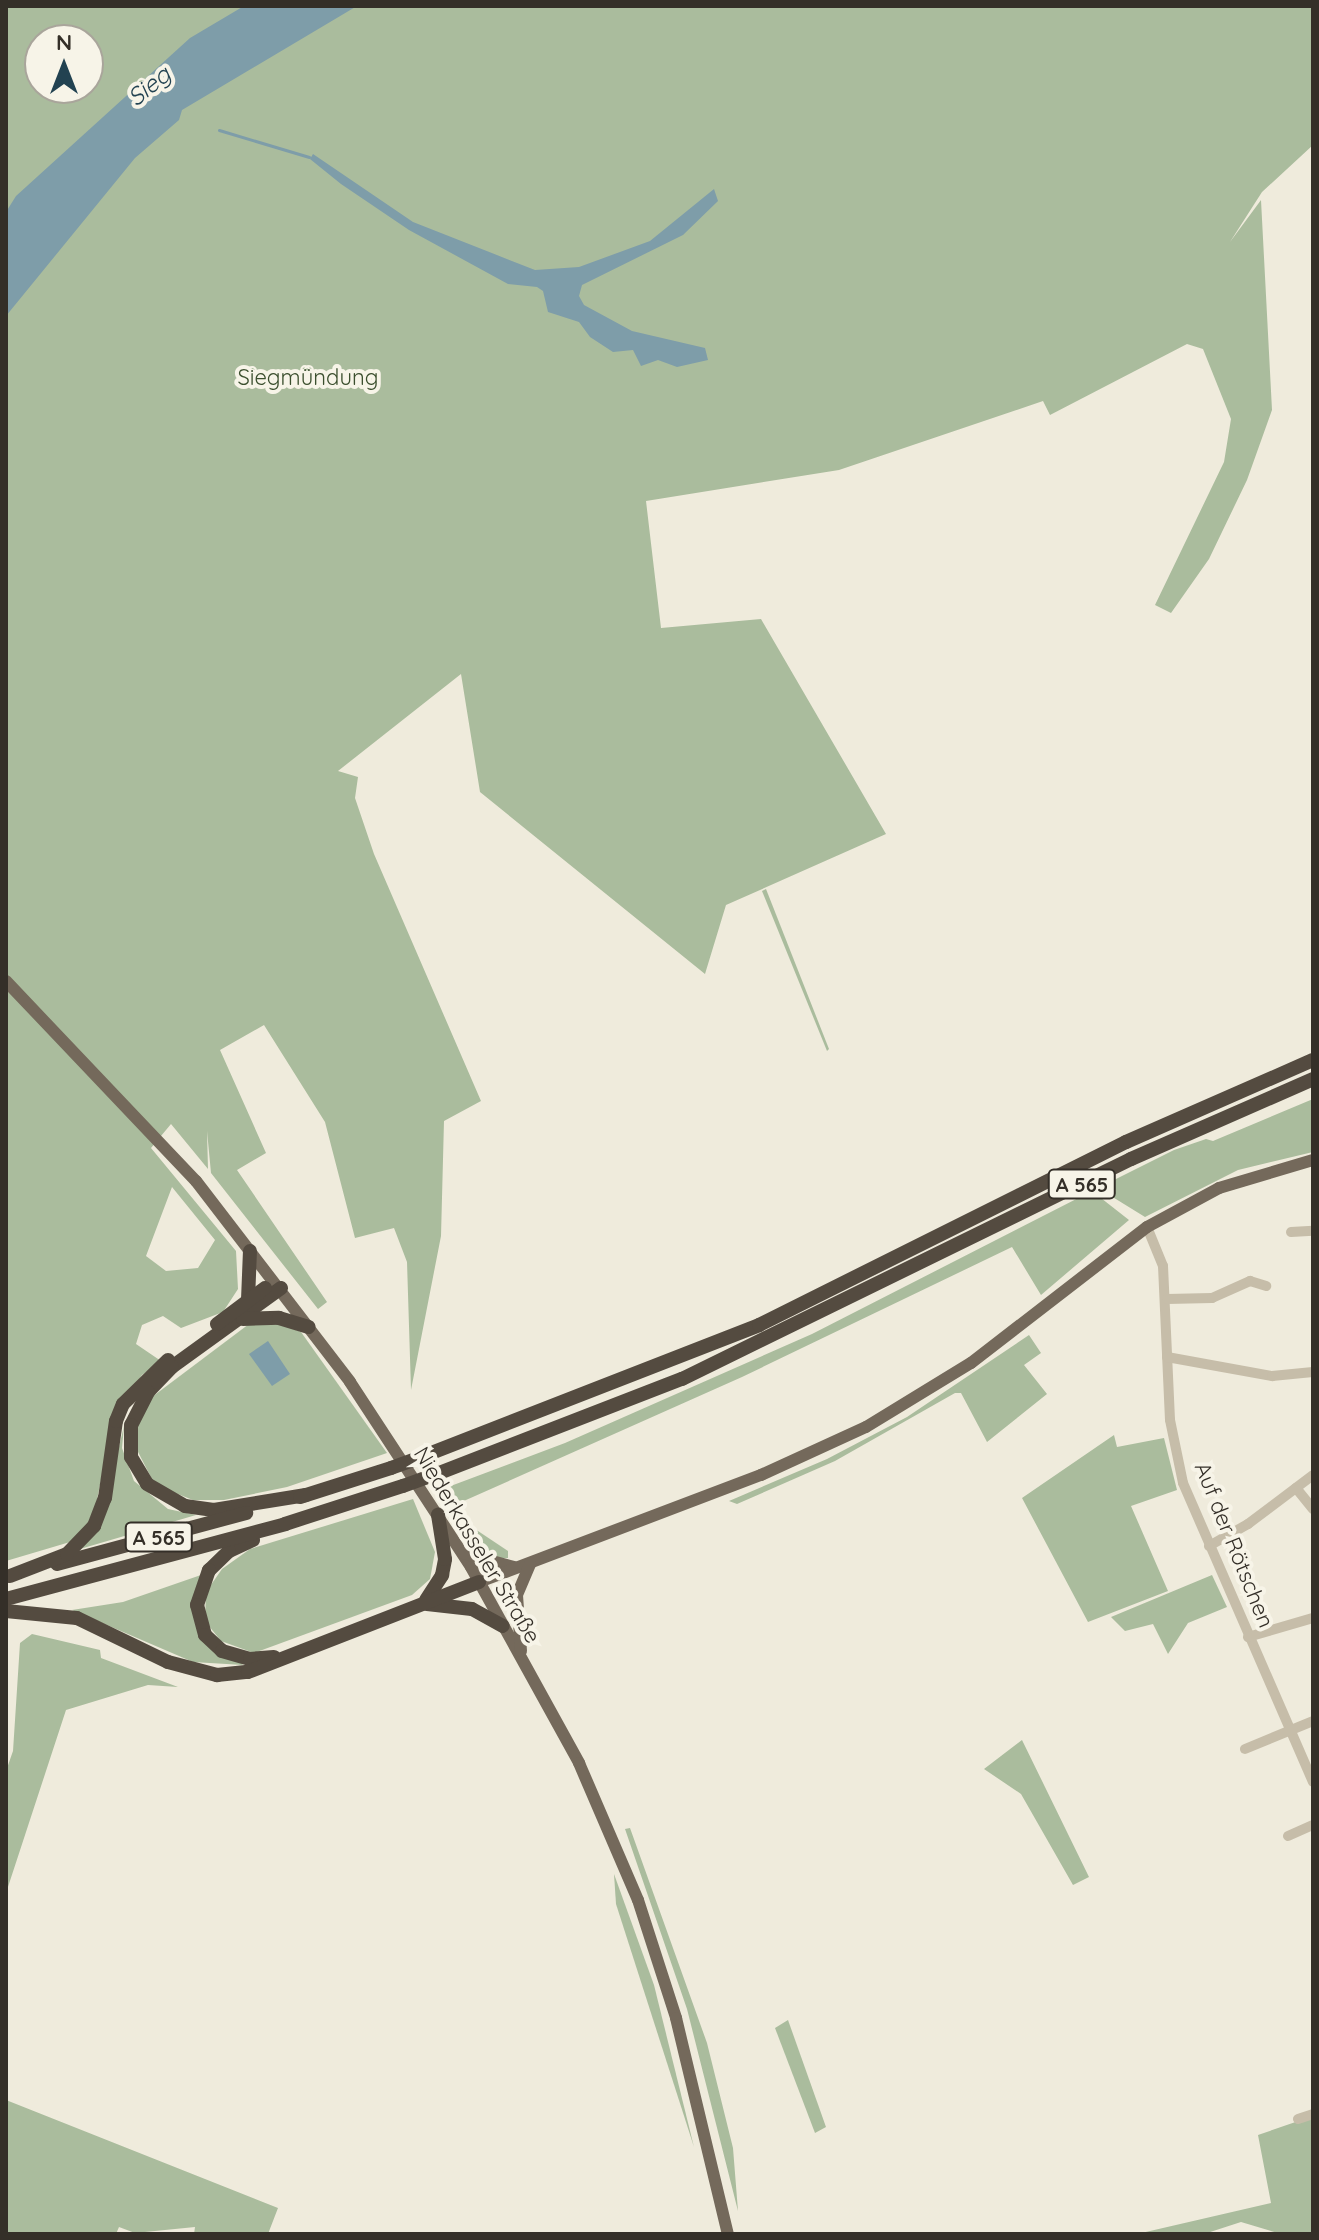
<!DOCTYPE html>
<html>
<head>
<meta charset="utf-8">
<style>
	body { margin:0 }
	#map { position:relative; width:1319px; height:2240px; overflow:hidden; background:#efebdc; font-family:Quicksand,sans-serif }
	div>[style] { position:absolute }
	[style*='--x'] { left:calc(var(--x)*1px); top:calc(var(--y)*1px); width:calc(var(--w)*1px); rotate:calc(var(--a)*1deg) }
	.green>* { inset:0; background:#aabc9d }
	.water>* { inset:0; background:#7e9da9 }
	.stream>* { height:3px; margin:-1.5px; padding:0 1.5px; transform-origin:1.5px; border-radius:1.5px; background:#7e9da9 }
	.minor>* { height:10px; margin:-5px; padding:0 5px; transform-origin:5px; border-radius:5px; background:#c6bda9 }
	.major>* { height:12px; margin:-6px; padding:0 6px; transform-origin:6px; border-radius:6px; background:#74695b }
	.highway>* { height:14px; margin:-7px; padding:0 7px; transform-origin:7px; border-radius:7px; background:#544b40 }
	.highway-bridge>* { height:14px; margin:-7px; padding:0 7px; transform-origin:7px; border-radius:7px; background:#544b40 }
	span { translate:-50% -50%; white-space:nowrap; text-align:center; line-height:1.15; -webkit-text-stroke:8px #f7f4e8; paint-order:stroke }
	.shield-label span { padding:2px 6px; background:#f7f4e8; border:2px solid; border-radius:6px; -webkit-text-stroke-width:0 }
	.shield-label { font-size:20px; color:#342f28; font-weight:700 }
	.park-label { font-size:22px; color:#3b4f2e }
	.street-label { font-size:22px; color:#342f28 }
	.water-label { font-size:24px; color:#224251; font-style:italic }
	.frame { position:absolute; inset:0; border:8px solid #342f28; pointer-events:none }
	.north { position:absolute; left:24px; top:24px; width:80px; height:80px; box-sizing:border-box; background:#f7f4e8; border:2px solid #a9a59b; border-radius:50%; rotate:0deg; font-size:22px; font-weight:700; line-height:32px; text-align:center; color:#342f28 }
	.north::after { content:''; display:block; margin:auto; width:28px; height:36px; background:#224251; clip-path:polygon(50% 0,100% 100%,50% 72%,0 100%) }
</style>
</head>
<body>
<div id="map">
	<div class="green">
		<i style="clip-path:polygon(evenodd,6px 6px,314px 6px,267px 29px,6px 257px,6px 6px,40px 40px,88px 40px,88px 88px,40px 88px,40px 40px)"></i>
		<i style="clip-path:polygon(evenodd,319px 6px,1313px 6px,1313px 145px,1262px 192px,1230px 242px,1261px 200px,1272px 410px,1247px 480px,1209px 559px,1171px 613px,1155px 605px,1224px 462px,1231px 419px,1203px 349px,1187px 344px,1050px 415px,1043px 401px,839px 470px,646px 501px,661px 628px,761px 619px,886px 834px,726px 905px,705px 974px,480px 792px,461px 674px,338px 771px,358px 777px,355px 798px,374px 854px,481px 1101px,444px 1121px,441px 1236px,411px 1390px,407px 1262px,394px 1228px,355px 1238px,325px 1122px,264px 1025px,220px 1050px,266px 1153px,237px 1170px,327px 1302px,318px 1309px,211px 1173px,207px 1131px,208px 1169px,171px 1124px,151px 1148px,236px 1251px,238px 1289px,223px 1312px,181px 1328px,163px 1316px,142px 1325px,136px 1344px,161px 1361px,142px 1375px,114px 1413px,96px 1505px,86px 1527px,70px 1542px,6px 1561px,6px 273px,84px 169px,319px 6px,172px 1187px,215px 1240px,198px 1268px,166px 1271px,146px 1256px,172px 1187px)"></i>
		<i style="clip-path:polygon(766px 889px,829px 1049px,827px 1051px,762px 891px)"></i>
		<i style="clip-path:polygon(1313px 1099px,1313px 1152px,1238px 1170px,1145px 1217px,1098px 1188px,1174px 1150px,1206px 1139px,1213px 1141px)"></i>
		<i style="clip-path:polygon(1092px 1191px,1129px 1220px,1041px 1295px,1012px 1247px,742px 1377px,457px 1504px,472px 1527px,508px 1551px,508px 1558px,492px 1558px,440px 1490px,565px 1443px,812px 1334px)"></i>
		<i style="clip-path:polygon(249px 1324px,281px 1324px,301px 1332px,387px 1453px,287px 1487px,224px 1500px,193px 1500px,155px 1485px,136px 1448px,137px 1423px,148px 1400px)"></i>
		<i style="clip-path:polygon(1029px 1335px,1041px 1353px,1024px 1365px,1047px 1394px,987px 1442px,961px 1393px,955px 1393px,835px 1461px,737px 1504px,729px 1501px,827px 1459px,907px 1417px)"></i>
		<i style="clip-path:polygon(124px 1426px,122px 1448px,134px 1481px,168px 1509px,196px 1515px,80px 1549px,99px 1529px)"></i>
		<i style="clip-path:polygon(1114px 1435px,1117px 1447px,1164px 1438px,1177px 1490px,1131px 1506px,1168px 1591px,1088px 1622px,1022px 1498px)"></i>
		<i style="clip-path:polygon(413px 1499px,435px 1552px,430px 1579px,412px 1595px,254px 1653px,221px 1641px,205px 1621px,206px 1592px,222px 1569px,250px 1549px)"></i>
		<i style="clip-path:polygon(201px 1575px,193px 1607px,196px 1623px,243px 1665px,193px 1662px,72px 1610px,123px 1602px)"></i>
		<i style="clip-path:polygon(1212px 1575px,1227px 1607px,1188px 1623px,1168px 1654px,1153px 1624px,1125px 1631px,1111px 1617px)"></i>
		<i style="clip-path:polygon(32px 1634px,100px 1650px,101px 1658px,178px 1687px,148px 1685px,66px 1710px,6px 1893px,6px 1771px,13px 1751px,20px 1643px)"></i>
		<i style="clip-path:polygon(1022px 1740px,1089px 1877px,1073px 1885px,1021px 1794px,984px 1769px)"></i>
		<i style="clip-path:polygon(630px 1828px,707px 2043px,733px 2148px,738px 2211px,687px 2009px,625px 1829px)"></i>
		<i style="clip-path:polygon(614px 1874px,654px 1985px,694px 2147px,616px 1904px)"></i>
		<i style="clip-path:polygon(788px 2020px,826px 2127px,815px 2133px,775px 2028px)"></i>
		<i style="clip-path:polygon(6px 2100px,278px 2208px,268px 2234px,194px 2234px,195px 2227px,135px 2233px,119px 2227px,116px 2234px,6px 2234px)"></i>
		<i style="clip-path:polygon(1313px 2116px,1313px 2234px,1281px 2234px,1241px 2222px,1204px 2234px,1137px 2234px,1271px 2203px,1258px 2135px)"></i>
	</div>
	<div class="water">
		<i style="clip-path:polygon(244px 6px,357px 6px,182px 110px,179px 120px,135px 158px,6px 316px,6px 212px,16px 196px,190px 38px)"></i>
		<i style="clip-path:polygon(313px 154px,413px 222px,535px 270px,579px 267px,650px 241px,714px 189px,718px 201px,683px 235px,582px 285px,579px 296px,584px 305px,632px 331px,705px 348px,708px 360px,677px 367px,658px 360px,641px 366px,633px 350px,613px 352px,590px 337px,579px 322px,548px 312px,543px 291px,537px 287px,508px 284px,409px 230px,341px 184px,310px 159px)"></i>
		<i style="clip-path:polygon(268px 1341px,290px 1374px,272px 1386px,249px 1354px)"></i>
	</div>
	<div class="stream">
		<i style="--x:219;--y:130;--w:94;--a:16.7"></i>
	</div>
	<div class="minor">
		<i style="--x:1147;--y:1227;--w:42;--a:67.7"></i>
		<i style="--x:1163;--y:1266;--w:154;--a:87.4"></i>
		<i style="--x:1170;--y:1420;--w:64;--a:78.3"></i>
		<i style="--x:1183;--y:1483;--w:326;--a:66.5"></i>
		<i style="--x:1291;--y:1232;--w:22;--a:-3"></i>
		<i style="--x:1167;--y:1299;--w:45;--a:-1.3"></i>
		<i style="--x:1212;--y:1298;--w:42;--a:-24.1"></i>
		<i style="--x:1250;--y:1281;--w:17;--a:17"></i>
		<i style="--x:1167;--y:1357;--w:107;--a:10.3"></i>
		<i style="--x:1272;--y:1376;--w:41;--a:-5.6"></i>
		<i style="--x:1296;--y:1488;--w:27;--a:51"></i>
		<i style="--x:1209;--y:1546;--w:45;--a:-29.4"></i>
		<i style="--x:1248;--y:1524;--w:81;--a:-37"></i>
		<i style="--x:1248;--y:1637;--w:68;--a:-16.3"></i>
		<i style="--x:1245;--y:1749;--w:74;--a:-22.4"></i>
		<i style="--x:1288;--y:1836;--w:27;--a:-24"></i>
		<i style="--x:1298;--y:2119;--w:16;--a:-18"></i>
	</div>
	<div class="major">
		<i style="--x:6;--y:981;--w:276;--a:46.5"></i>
		<i style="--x:196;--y:1181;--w:253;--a:52.5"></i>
		<i style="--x:350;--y:1382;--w:221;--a:56.8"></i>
		<i style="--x:471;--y:1567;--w:224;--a:61.1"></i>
		<i style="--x:579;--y:1763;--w:149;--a:66.7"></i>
		<i style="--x:638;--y:1900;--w:124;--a:72.1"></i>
		<i style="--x:676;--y:2018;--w:222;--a:76.5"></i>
		<i style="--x:463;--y:1553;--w:53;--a:15.4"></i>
		<i style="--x:479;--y:1582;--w:302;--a:-20.8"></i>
		<i style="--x:761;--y:1475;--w:115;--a:-24.6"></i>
		<i style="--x:866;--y:1427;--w:123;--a:-31.4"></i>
		<i style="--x:971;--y:1363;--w:222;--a:-37.7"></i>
		<i style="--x:1147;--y:1227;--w:82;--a:-28.4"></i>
		<i style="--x:1219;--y:1188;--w:98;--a:-16.6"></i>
		<i style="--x:521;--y:1651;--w:56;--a:-94.1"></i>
		<i style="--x:517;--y:1595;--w:34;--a:-67"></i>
	</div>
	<div class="highway">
		<i style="--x:281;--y:1288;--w:135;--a:144.1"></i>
		<i style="--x:172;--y:1367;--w:35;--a:134"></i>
		<i style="--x:148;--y:1392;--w:37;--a:117"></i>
		<i style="--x:131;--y:1425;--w:32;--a:90"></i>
		<i style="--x:131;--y:1457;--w:31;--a:59"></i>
		<i style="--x:147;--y:1484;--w:44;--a:30.1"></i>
		<i style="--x:185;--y:1506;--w:29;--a:8"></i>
		<i style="--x:214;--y:1510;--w:93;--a:-9.3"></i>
		<i style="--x:248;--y:1300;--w:49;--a:-87.7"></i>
		<i style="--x:243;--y:1319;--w:36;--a:-2"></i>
		<i style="--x:279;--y:1318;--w:31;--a:17"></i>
		<i style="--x:217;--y:1324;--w:60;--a:-36.9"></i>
		<i style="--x:421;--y:1457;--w:363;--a:-21.3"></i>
		<i style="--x:759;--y:1325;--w:410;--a:-26.5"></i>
		<i style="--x:1126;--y:1142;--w:204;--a:-23.7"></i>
		<i style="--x:434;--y:1475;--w:266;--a:-21.2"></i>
		<i style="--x:682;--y:1379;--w:500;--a:-26.1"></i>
		<i style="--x:1131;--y:1159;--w:199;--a:-23.7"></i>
		<i style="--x:300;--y:1497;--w:96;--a:-17.7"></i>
		<i style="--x:253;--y:1540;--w:26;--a:155"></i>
		<i style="--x:229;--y:1551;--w:28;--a:136"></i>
		<i style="--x:209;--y:1570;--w:37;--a:109"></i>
		<i style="--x:197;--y:1605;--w:31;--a:75"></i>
		<i style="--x:205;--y:1635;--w:23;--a:43"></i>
		<i style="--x:222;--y:1651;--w:29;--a:16"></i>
		<i style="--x:250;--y:1659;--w:24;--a:-5"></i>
		<i style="--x:57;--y:1564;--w:196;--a:-15.1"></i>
		<i style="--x:10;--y:1576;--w:61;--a:-21.1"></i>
		<i style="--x:67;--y:1554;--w:39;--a:-46"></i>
		<i style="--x:94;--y:1526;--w:30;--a:-69"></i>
		<i style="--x:105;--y:1498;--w:78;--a:-81.9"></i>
		<i style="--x:116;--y:1421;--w:18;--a:-68"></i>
		<i style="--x:123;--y:1404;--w:63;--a:-44.4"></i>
		<i style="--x:6;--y:1599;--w:289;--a:-15"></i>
		<i style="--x:285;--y:1524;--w:124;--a:-17.9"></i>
		<i style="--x:426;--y:1600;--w:30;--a:-57"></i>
		<i style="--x:442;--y:1575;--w:16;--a:-79"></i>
		<i style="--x:445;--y:1559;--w:45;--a:-99"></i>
		<i style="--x:427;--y:1604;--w:45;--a:6.3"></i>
		<i style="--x:472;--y:1609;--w:35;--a:29"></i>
		<i style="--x:6;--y:1611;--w:71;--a:5.6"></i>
		<i style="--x:77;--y:1618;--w:101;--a:25.8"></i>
		<i style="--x:168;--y:1662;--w:51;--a:14.9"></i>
		<i style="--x:217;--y:1675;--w:31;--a:-6"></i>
		<i style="--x:248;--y:1672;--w:248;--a:-21.3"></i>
	</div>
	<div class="highway-bridge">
		<i style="--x:391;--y:1468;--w:32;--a:-20"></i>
		<i style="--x:403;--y:1486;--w:33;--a:-20"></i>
	</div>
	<div class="shield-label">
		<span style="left:1082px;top:1184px">A 565</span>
		<span style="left:159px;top:1537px">A 565</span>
	</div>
	<div class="park-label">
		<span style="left:308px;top:378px">Siegmündung</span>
	</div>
	<div class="street-label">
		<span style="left:477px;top:1545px;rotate:59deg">Niederkasseler Straße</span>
		<span style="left:1234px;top:1545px;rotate:68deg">Auf der Rötschen</span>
	</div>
	<div class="water-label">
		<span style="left:149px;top:86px;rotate:-39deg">Sieg</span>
	</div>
	<div class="frame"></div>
	<div class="north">N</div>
</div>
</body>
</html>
